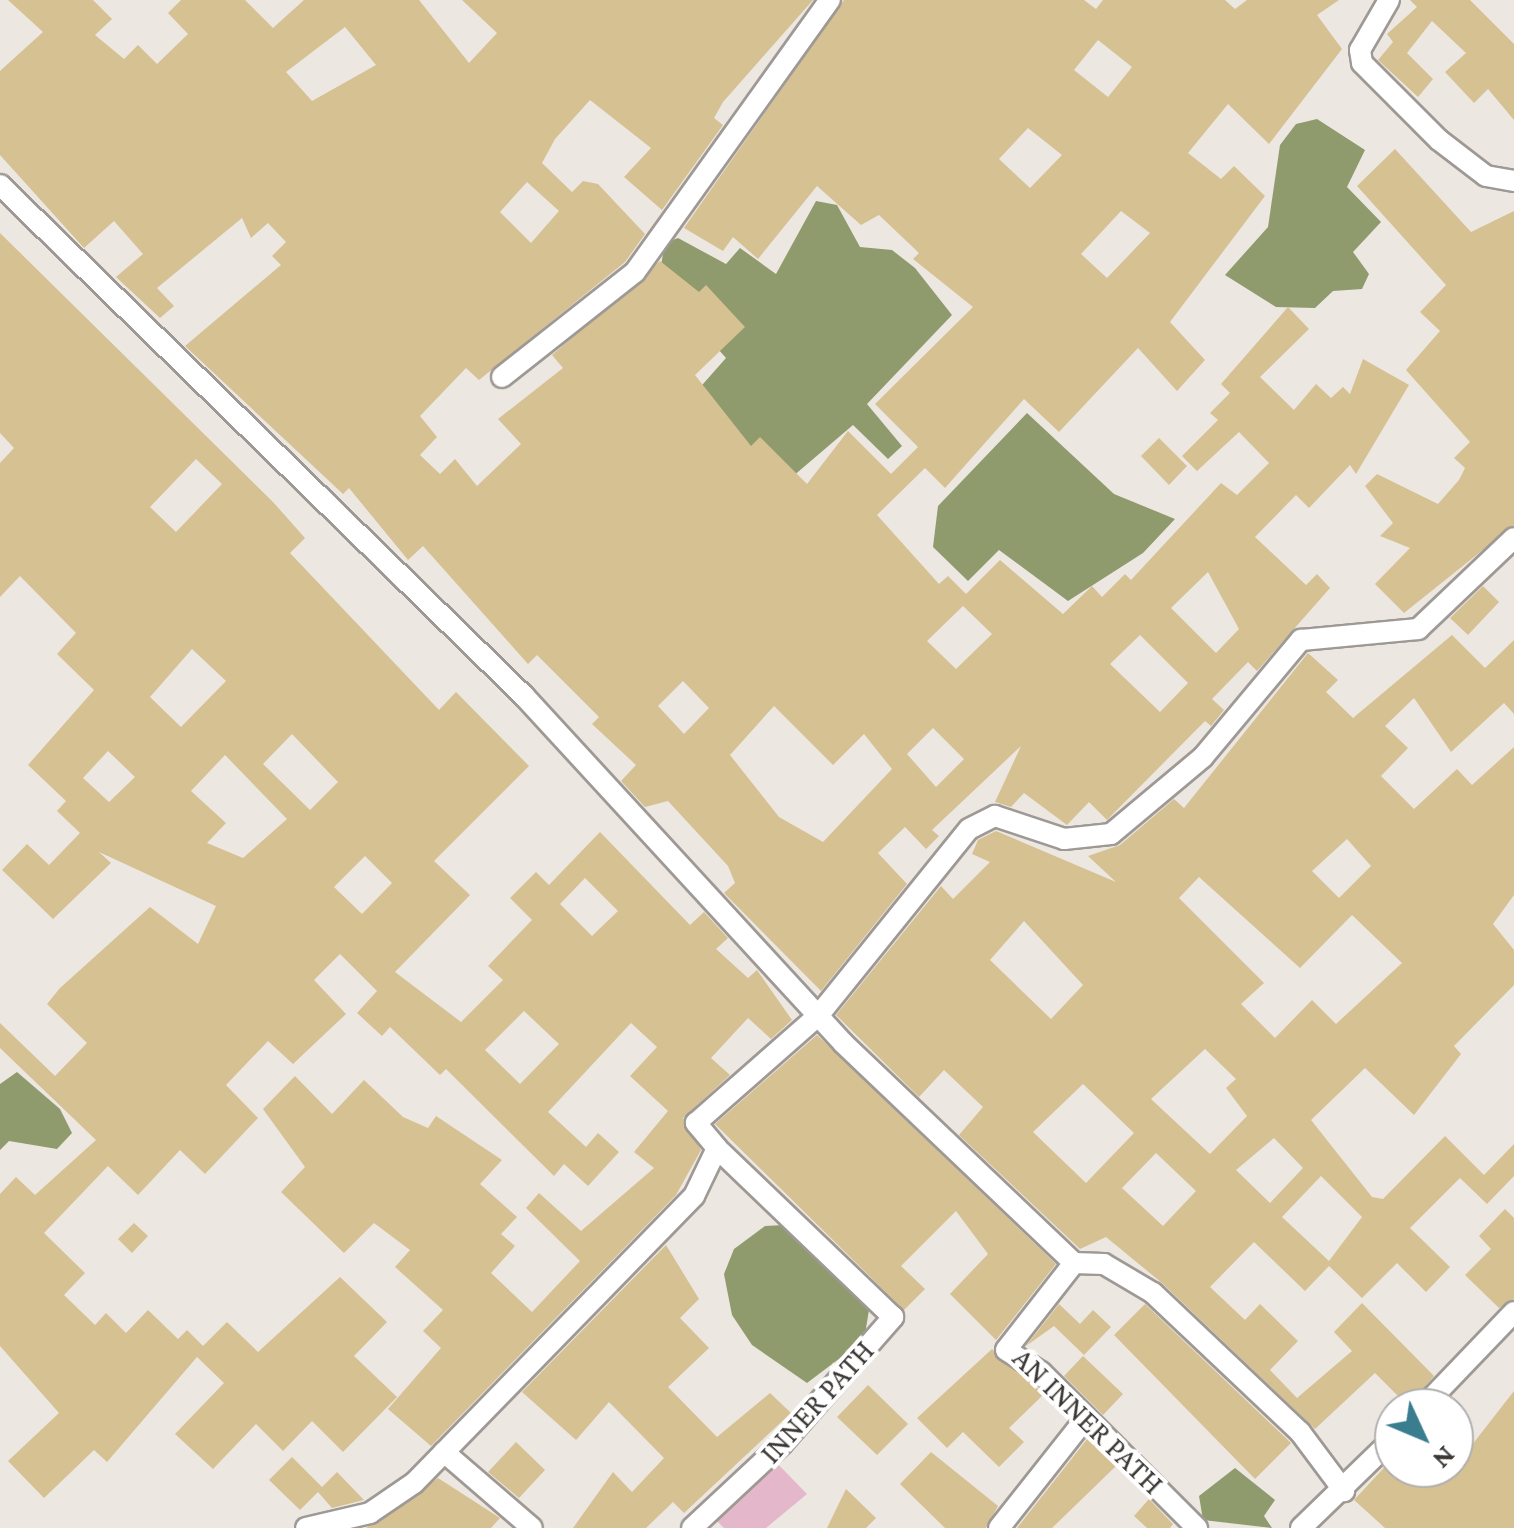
<!DOCTYPE html>
<html>
<head>
<meta charset="utf-8">
<style>
	body { margin:0 }
	#map { position:relative; width:1514px; height:1528px; overflow:hidden; background:#ede7e2; font-family:"Crimson Pro",serif }
	div>[style] { position:absolute }
	[style*='--x'] { left:calc(var(--x)*1px); top:calc(var(--y)*1px); width:calc(var(--w)*1px); rotate:calc(var(--a)*1deg) }
	.green>* { inset:0; background:#e5b7ca }
	.water>* { inset:0; background:#8f9b6c }
	.building>* { inset:0; background:#d5c192 }
	.roads { filter:drop-shadow(2px 0 #9f9995) drop-shadow(-2px 0 #9f9995) drop-shadow(0 2px #9f9995) drop-shadow(0 -2px #9f9995) }
	.street>* { height:20px; margin:-10px; padding:0 10px; transform-origin:10px; border-radius:10px; background:#fff }
	span { translate:-50% -50%; white-space:nowrap; text-align:center; line-height:1.15; -webkit-text-stroke:8px #fff; paint-order:stroke }
	.street-label { font-size:30px; color:#3a3735 }
	.north { position:absolute; left:1374px; top:1388px; width:100px; height:100px; box-sizing:border-box; background:#fff; border:2px solid #b0afae; border-radius:50%; rotate:134deg; font-size:28px; font-weight:700; line-height:40px; text-align:center; color:#3a3735 }
	.north::after { content:''; display:block; margin:auto; width:35px; height:45px; background:#3a7d8e; clip-path:polygon(50% 0,100% 100%,50% 72%,0 100%) }
</style>
</head>
<body>
<div id="map">
	<div class="green">
		<i style="clip-path:polygon(770px 1456px,807px 1494px,766px 1528px,724px 1528px,710px 1514px)"></i>
	</div>
	<div class="water">
		<i style="clip-path:polygon(1317px 119px,1365px 150px,1347px 187px,1381px 222px,1353px 252px,1369px 274px,1362px 289px,1333px 291px,1315px 308px,1276px 307px,1225px 275px,1268px 227px,1280px 145px,1296px 124px)"></i>
		<i style="clip-path:polygon(816px 201px,837px 205px,860px 247px,892px 250px,915px 268px,952px 315px,867px 404px,902px 446px,888px 459px,853px 425px,785px 483px,688px 401px,726px 358px,658px 282px,665px 243px,678px 238px,726px 264px,740px 248px,776px 274px)"></i>
		<i style="clip-path:polygon(1027px 413px,1114px 494px,1175px 519px,1143px 553px,1068px 601px,999px 550px,968px 581px,933px 547px,938px 506px)"></i>
		<i style="clip-path:polygon(17px 1072px,60px 1109px,72px 1133px,57px 1149px,9px 1141px,0 1150px,0 1084px)"></i>
		<i style="clip-path:polygon(784px 1225px,869px 1310px,864px 1340px,807px 1383px,752px 1345px,732px 1315px,724px 1274px,734px 1249px,765px 1226px)"></i>
		<i style="clip-path:polygon(1235px 1468px,1275px 1500px,1264px 1516px,1272px 1528px,1203px 1520px,1199px 1496px)"></i>
	</div>
	<div class="building">
		<i style="clip-path:polygon(evenodd,8px 0,93px 0,112px 19px,95px 35px,124px 59px,138px 45px,157px 64px,188px 34px,168px 13px,181px 0,245px 0,273px 28px,304px 0,419px 0,469px 63px,497px 33px,462px 0,813px 0,723px 102px,714px 118px,723px 125px,662px 210px,624px 177px,651px 148px,590px 100px,555px 139px,542px 163px,572px 192px,583px 181px,598px 184px,645px 234px,625px 262px,479px 380px,466px 368px,420px 416px,437px 437px,420px 455px,440px 474px,455px 459px,477px 486px,521px 444px,498px 419px,563px 368px,552px 355px,660px 261px,699px 292px,706px 285px,745px 327px,695px 375px,751px 446px,760px 437px,807px 484px,848px 431px,891px 474px,918px 447px,875px 404px,973px 307px,913px 259px,919px 253px,879px 215px,861px 225px,817px 186px,758px 259px,733px 237px,723px 251px,684px 228px,844px 0,1084px 0,1096px 9px,1103px 0,1225px 0,1235px 9px,1247px 0,1339px 0,1317px 15px,1342px 49px,1269px 144px,1228px 104px,1188px 153px,1221px 179px,1234px 166px,1265px 196px,1170px 322px,1205px 360px,1177px 391px,1138px 348px,1059px 432px,1024px 399px,945px 488px,925px 468px,877px 515px,939px 584px,948px 576px,966px 594px,1000px 560px,1063px 614px,1092px 586px,1102px 597px,1125px 574px,1131px 580px,1221px 483px,1237px 495px,1269px 463px,1239px 432px,1197px 471px,1182px 456px,1218px 420px,1210px 413px,1230px 393px,1221px 384px,1288px 307px,1309px 329px,1260px 377px,1294px 410px,1316px 384px,1331px 398px,1343px 387px,1350px 394px,1363px 359px,1409px 385px,1356px 474px,1350px 465px,1309px 508px,1296px 495px,1255px 537px,1306px 585px,1317px 574px,1330px 588px,1257px 671px,1248px 662px,1212px 699px,1224px 710px,1211px 726px,1205px 721px,1107px 820px,1089px 802px,1067px 825px,1024px 793px,1011px 807px,995px 802px,1021px 746px,932px 830px,939px 836px,926px 849px,905px 827px,878px 853px,907px 884px,821px 991px,724px 893px,735px 883px,728px 866px,668px 801px,645px 807px,621px 781px,636px 765px,592px 724px,599px 717px,537px 655px,528px 664px,423px 546px,408px 560px,349px 488px,343px 494px,185px 346px,281px 265px,272px 256px,286px 242px,268px 223px,251px 238px,242px 218px,157px 288px,174px 306px,160px 318px,116px 277px,143px 254px,114px 221px,84px 248px,0 155px,0 71px,43px 32px,8px 0,345px 27px,376px 65px,312px 101px,286px 72px,345px 27px,8px 0,1098px 40px,1132px 67px,1108px 97px,1074px 70px,1098px 40px,8px 0,1028px 128px,1062px 155px,1030px 188px,999px 159px,1028px 128px,8px 0,527px 182px,559px 211px,531px 243px,500px 212px,527px 182px,8px 0,1121px 211px,1150px 233px,1107px 278px,1081px 254px,1121px 211px,8px 0,1208px 572px,1239px 629px,1216px 653px,1171px 608px,1208px 572px,8px 0,963px 606px,992px 634px,956px 669px,927px 641px,963px 606px,8px 0,1140px 635px,1188px 683px,1160px 712px,1110px 664px,1140px 635px,8px 0,683px 681px,709px 708px,684px 734px,658px 706px,683px 681px,8px 0,774px 706px,833px 765px,864px 734px,892px 769px,823px 842px,779px 817px,730px 755px,774px 706px,8px 0,933px 728px,964px 759px,936px 787px,907px 754px,933px 728px)"></i>
		<i style="clip-path:polygon(1410px 0,1470px 0,1514px 44px,1514px 120px,1488px 89px,1474px 103px,1445px 72px,1466px 53px,1432px 21px,1407px 53px,1433px 79px,1418px 97px,1378px 60px,1393px 42px,1387px 34px,1417px 7px)"></i>
		<i style="clip-path:polygon(1395px 149px,1471px 232px,1514px 211px,1514px 525px,1404px 613px,1375px 584px,1410px 548px,1380px 536px,1393px 523px,1365px 486px,1377px 474px,1438px 504px,1459px 480px,1465px 468px,1454px 458px,1470px 442px,1406px 370px,1440px 331px,1420px 312px,1446px 285px,1357px 186px)"></i>
		<i style="clip-path:polygon(evenodd,0 233px,273px 502px,305px 538px,290px 553px,439px 710px,456px 692px,529px 766px,434px 861px,470px 895px,395px 972px,461px 1022px,503px 980px,488px 966px,532px 920px,510px 898px,536px 872px,549px 885px,600px 832px,690px 925px,704px 912px,728px 938px,716px 949px,748px 978px,757px 970px,792px 1020px,771px 1039px,748px 1018px,711px 1058px,730px 1075px,683px 1118px,701px 1150px,676px 1195px,431px 1446px,388px 1409px,441px 1348px,423px 1331px,443px 1310px,395px 1267px,410px 1250px,374px 1223px,344px 1253px,281px 1192px,305px 1167px,263px 1109px,295px 1076px,332px 1114px,364px 1080px,403px 1117px,428px 1128px,436px 1116px,502px 1160px,480px 1184px,517px 1217px,501px 1234px,515px 1246px,491px 1273px,532px 1312px,580px 1261px,526px 1208px,539px 1193px,581px 1231px,654px 1168px,634px 1152px,668px 1111px,630px 1076px,657px 1047px,631px 1023px,548px 1112px,586px 1147px,598px 1133px,619px 1152px,588px 1186px,564px 1164px,554px 1176px,446px 1069px,440px 1075px,390px 1027px,382px 1036px,357px 1013px,377px 991px,340px 954px,314px 980px,346px 1014px,293px 1064px,268px 1041px,226px 1085px,258px 1118px,205px 1174px,180px 1150px,138px 1195px,108px 1166px,44px 1233px,85px 1273px,64px 1295px,95px 1325px,106px 1313px,126px 1333px,148px 1310px,178px 1339px,187px 1330px,203px 1346px,227px 1322px,258px 1352px,340px 1277px,387px 1322px,354px 1356px,397px 1397px,343px 1452px,312px 1421px,283px 1451px,256px 1424px,213px 1469px,175px 1434px,224px 1383px,197px 1357px,107px 1462px,94px 1450px,44px 1498px,8px 1461px,59px 1413px,0 1346px,0 1194px,16px 1177px,35px 1195px,96px 1140px,0 1048px,0 1023px,55px 1076px,87px 1043px,47px 1004px,60px 988px,150px 907px,198px 944px,216px 906px,99px 852px,111px 863px,53px 919px,2px 870px,27px 844px,49px 865px,80px 833px,57px 811px,66px 801px,28px 765px,94px 690px,57px 654px,76px 633px,20px 576px,0 597px,0 463px,14px 448px,0 433px,0 233px,196px 459px,222px 484px,176px 532px,150px 507px,196px 459px,0 233px,192px 649px,226px 681px,181px 727px,150px 697px,192px 649px,0 233px,292px 734px,338px 782px,310px 810px,263px 764px,292px 734px,0 233px,108px 751px,135px 777px,109px 802px,83px 778px,108px 751px,0 233px,225px 755px,287px 819px,243px 858px,207px 843px,226px 823px,191px 791px,225px 755px,0 233px,365px 856px,392px 883px,362px 914px,334px 887px,365px 856px,0 233px,585px 878px,618px 911px,592px 936px,560px 904px,585px 878px,0 233px,524px 1011px,559px 1044px,520px 1084px,485px 1050px,524px 1011px)"></i>
		<i style="clip-path:polygon(1159px 438px,1187px 466px,1169px 485px,1141px 456px)"></i>
		<i style="clip-path:polygon(1483px 586px,1499px 602px,1468px 635px,1450px 618px)"></i>
		<i style="clip-path:polygon(evenodd,1452px 635px,1485px 668px,1514px 640px,1514px 714px,1504px 703px,1451px 752px,1414px 698px,1385px 726px,1408px 748px,1381px 776px,1414px 809px,1457px 769px,1472px 785px,1514px 747px,1514px 895px,1493px 924px,1514px 950px,1514px 985px,1454px 1046px,1461px 1054px,1414px 1115px,1365px 1068px,1311px 1120px,1372px 1197px,1383px 1199px,1445px 1136px,1484px 1175px,1514px 1144px,1514px 1176px,1487px 1204px,1460px 1178px,1410px 1228px,1450px 1267px,1426px 1292px,1397px 1263px,1362px 1298px,1329px 1266px,1305px 1291px,1254px 1242px,1210px 1287px,1245px 1320px,1260px 1304px,1298px 1341px,1270px 1370px,1297px 1398px,1352px 1351px,1334px 1332px,1362px 1303px,1434px 1376px,1408px 1406px,1375px 1373px,1315px 1429px,1162px 1283px,1106px 1237px,1080px 1249px,959px 1135px,983px 1107px,944px 1070px,919px 1097px,836px 1015px,941px 886px,953px 899px,990px 862px,972px 854px,978px 840px,996px 831px,1116px 882px,1088px 856px,1120px 845px,1174px 799px,1184px 808px,1308px 653px,1338px 680px,1326px 692px,1353px 718px,1452px 635px,1347px 839px,1371px 866px,1339px 898px,1312px 871px,1347px 839px,1452px 635px,1199px 877px,1300px 968px,1352px 915px,1402px 963px,1336px 1024px,1312px 1000px,1275px 1038px,1241px 1004px,1264px 983px,1179px 898px,1199px 877px,1452px 635px,1024px 921px,1083px 985px,1051px 1019px,990px 960px,1024px 921px,1452px 635px,1205px 1049px,1236px 1079px,1226px 1088px,1247px 1116px,1210px 1154px,1151px 1099px,1205px 1049px,1452px 635px,1083px 1084px,1134px 1133px,1086px 1183px,1033px 1132px,1083px 1084px,1452px 635px,1274px 1138px,1303px 1168px,1270px 1203px,1236px 1170px,1274px 1138px,1452px 635px,1156px 1153px,1196px 1191px,1163px 1226px,1122px 1188px,1156px 1153px,1452px 635px,1321px 1176px,1362px 1217px,1329px 1261px,1282px 1217px,1321px 1176px)"></i>
		<i style="clip-path:polygon(817px 1035px,1056px 1264px,996px 1340px,950px 1294px,988px 1254px,956px 1211px,901px 1266px,925px 1289px,904px 1310px,715px 1124px)"></i>
		<i style="clip-path:polygon(1505px 1209px,1514px 1218px,1514px 1299px,1499px 1308px,1465px 1275px,1491px 1249px,1479px 1236px)"></i>
		<i style="clip-path:polygon(134px 1223px,148px 1236px,132px 1253px,118px 1239px)"></i>
		<i style="clip-path:polygon(666px 1245px,699px 1299px,680px 1318px,709px 1348px,668px 1387px,717px 1437px,770px 1393px,791px 1413px,684px 1513px,673px 1502px,646px 1528px,573px 1528px,613px 1472px,632px 1492px,664px 1458px,609px 1402px,576px 1440px,522px 1392px)"></i>
		<i style="clip-path:polygon(1059px 1304px,1080px 1324px,1093px 1310px,1111px 1327px,1084px 1355px,1054px 1326px,1026px 1346px)"></i>
		<i style="clip-path:polygon(1145px 1304px,1291px 1443px,1255px 1479px,1114px 1335px)"></i>
		<i style="clip-path:polygon(992px 1349px,1044px 1394px,1009px 1428px,1024px 1442px,999px 1467px,963px 1432px,947px 1448px,917px 1418px)"></i>
		<i style="clip-path:polygon(1083px 1356px,1123px 1394px,1103px 1415px,1064px 1376px)"></i>
		<i style="clip-path:polygon(868px 1385px,908px 1424px,877px 1455px,837px 1417px)"></i>
		<i style="clip-path:polygon(1514px 1391px,1514px 1528px,1385px 1528px,1354px 1500px,1394px 1457px,1394px 1468px,1454px 1468px)"></i>
		<i style="clip-path:polygon(1088px 1438px,1116px 1466px,1052px 1528px,1017px 1528px)"></i>
		<i style="clip-path:polygon(516px 1442px,545px 1470px,519px 1498px,488px 1472px)"></i>
		<i style="clip-path:polygon(931px 1452px,998px 1506px,986px 1528px,945px 1528px,900px 1484px)"></i>
		<i style="clip-path:polygon(292px 1457px,322px 1487px,337px 1472px,364px 1500px,332px 1508px,318px 1492px,300px 1510px,269px 1480px)"></i>
		<i style="clip-path:polygon(438px 1478px,500px 1518px,491px 1528px,366px 1528px)"></i>
		<i style="clip-path:polygon(846px 1489px,876px 1518px,866px 1528px,827px 1528px)"></i>
		<i style="clip-path:polygon(1149px 1499px,1173px 1524px,1170px 1528px,1147px 1528px,1134px 1516px)"></i>
	</div>
	<div class="roads">
		<div class="street">
			<i style="--x:1389;--y:0;--w:58;--a:120.1"></i>
			<i style="--x:1360;--y:50;--w:13;--a:81"></i>
			<i style="--x:1362;--y:63;--w:109;--a:45"></i>
			<i style="--x:1439;--y:140;--w:59;--a:37.5"></i>
			<i style="--x:1486;--y:176;--w:28;--a:10"></i>
			<i style="--x:0;--y:185;--w:732;--a:44.28"></i>
			<i style="--x:524;--y:696;--w:471;--a:47.4"></i>
			<i style="--x:843;--y:1043;--w:319;--a:43.6"></i>
			<i style="--x:1074;--y:1263;--w:30;--a:2"></i>
			<i style="--x:1104;--y:1264;--w:57;--a:30.6"></i>
			<i style="--x:1153;--y:1293;--w:202;--a:43.4"></i>
			<i style="--x:1300;--y:1432;--w:74;--a:53.3"></i>
			<i style="--x:502;--y:377;--w:169;--a:-38.3"></i>
			<i style="--x:635;--y:272;--w:335;--a:-54.4"></i>
			<i style="--x:1074;--y:1263;--w:110;--a:128"></i>
			<i style="--x:1006;--y:1350;--w:41;--a:32.2"></i>
			<i style="--x:1041;--y:1372;--w:221;--a:45"></i>
			<i style="--x:1422;--y:1408;--w:133;--a:-46.2"></i>
			<i style="--x:444;--y:1452;--w:116;--a:40.8"></i>
			<i style="--x:306;--y:1528;--w:66;--a:-13.2"></i>
			<i style="--x:370;--y:1513;--w:53;--a:-34.3"></i>
			<i style="--x:414;--y:1483;--w:401;--a:-45.7"></i>
			<i style="--x:694;--y:1196;--w:53;--a:-64.4"></i>
			<i style="--x:717;--y:1148;--w:33;--a:-130"></i>
			<i style="--x:696;--y:1123;--w:162;--a:-41.3"></i>
			<i style="--x:818;--y:1016;--w:240;--a:-51.1"></i>
			<i style="--x:969;--y:829;--w:29;--a:-27"></i>
			<i style="--x:995;--y:816;--w:73;--a:18.4"></i>
			<i style="--x:1064;--y:839;--w:47;--a:-6.1"></i>
			<i style="--x:1111;--y:834;--w:120;--a:-39.9"></i>
			<i style="--x:1203;--y:757;--w:153;--a:-50.1"></i>
			<i style="--x:1301;--y:640;--w:118;--a:-5.4"></i>
			<i style="--x:1418;--y:629;--w:132;--a:-43.5"></i>
			<i style="--x:692;--y:1528;--w:123;--a:-43"></i>
			<i style="--x:782;--y:1444;--w:169;--a:-48.8"></i>
			<i style="--x:893;--y:1317;--w:244;--a:-136.2"></i>
			<i style="--x:999;--y:1528;--w:134;--a:-51.7"></i>
			<i style="--x:1301;--y:1528;--w:129;--a:-44.1"></i>
		</div>
	</div>
	<div class="street-label">
		<span style="left:817px;top:1402px;rotate:-48deg">INNER PATH</span>
		<span style="left:1088px;top:1421px;rotate:44deg">AN INNER PATH</span>
	</div>
	<div class="north">N</div>
</div>
</body>
</html>
